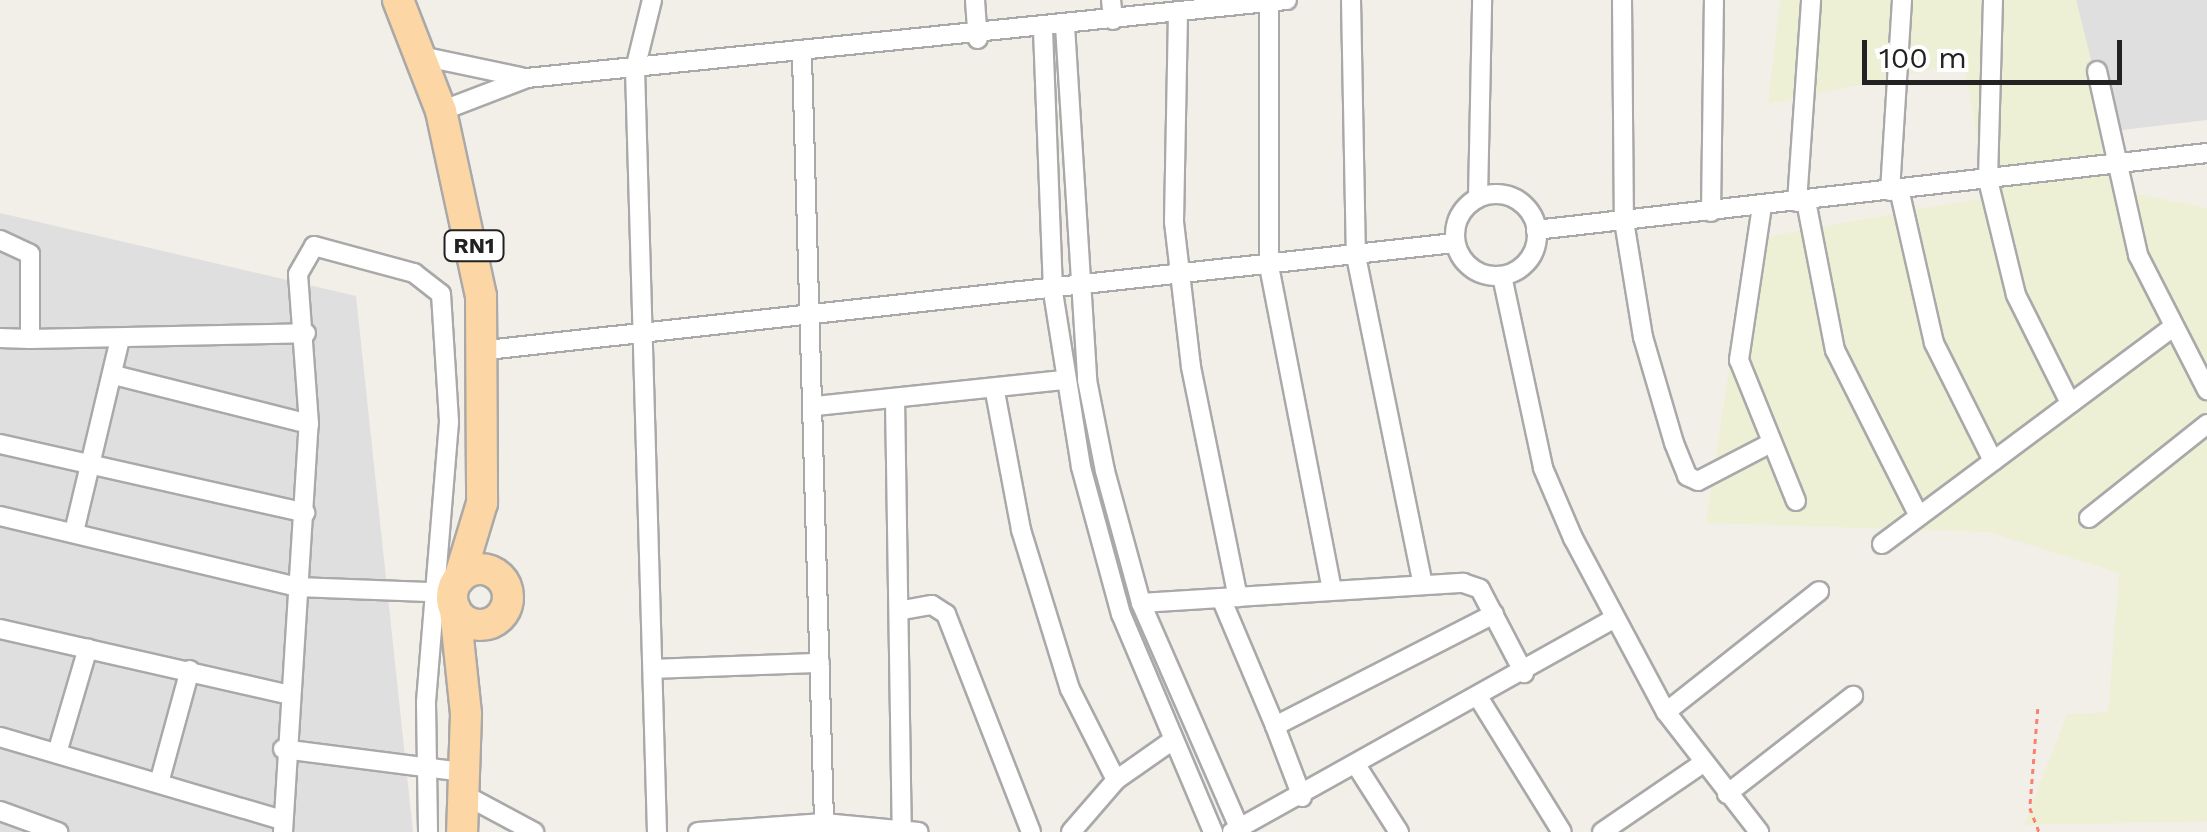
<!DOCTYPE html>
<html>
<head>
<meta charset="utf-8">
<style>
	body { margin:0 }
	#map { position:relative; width:2207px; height:832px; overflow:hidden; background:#f2efe9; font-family:"Work Sans",sans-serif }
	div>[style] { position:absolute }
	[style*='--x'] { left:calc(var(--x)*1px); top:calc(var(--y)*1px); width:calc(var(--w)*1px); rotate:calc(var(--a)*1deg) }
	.residential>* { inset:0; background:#e0dfdf }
	.farmland>* { inset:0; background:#eef0d5 }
	.path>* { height:2.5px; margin-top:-1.25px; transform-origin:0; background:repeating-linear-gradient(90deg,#fa8072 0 5px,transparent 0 10px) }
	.roads { filter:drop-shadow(2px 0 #a9a9a9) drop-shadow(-2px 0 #a9a9a9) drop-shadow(0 2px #a9a9a9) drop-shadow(0 -2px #a9a9a9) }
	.street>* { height:18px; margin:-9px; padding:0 9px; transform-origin:9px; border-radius:9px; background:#fff }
	.street>.ring { margin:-9px; padding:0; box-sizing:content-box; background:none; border:18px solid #fff; border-radius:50% }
	.primary>* { height:30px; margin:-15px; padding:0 15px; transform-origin:15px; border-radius:15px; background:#fcd6a4 }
	.primary>.ring { margin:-15px; padding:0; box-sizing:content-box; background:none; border:30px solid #fcd6a4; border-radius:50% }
	span { translate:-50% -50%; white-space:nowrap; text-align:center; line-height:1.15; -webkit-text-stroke:8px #fff; paint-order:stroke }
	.shield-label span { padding:2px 8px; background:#fff; border:2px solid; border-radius:8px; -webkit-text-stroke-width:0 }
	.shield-label { font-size:22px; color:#222; font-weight:700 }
	.scale { position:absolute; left:1862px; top:40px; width:260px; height:45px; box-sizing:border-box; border:5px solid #222; border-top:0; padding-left:12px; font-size:30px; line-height:35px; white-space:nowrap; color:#222; -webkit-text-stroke:8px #fff; paint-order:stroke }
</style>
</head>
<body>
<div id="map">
	<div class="residential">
		<i style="clip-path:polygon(2076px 0,2207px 0,2207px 120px,2105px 132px)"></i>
		<i style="clip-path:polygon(0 213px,356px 296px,413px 832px,0 832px)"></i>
	</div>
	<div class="farmland">
		<i style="clip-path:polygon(1780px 0,2076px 0,2124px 191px,2207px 208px,2207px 822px,2024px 825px,2067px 714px,2108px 712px,2119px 573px,1988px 532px,1706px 523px,1748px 240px,1987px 197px,1964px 63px,1768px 104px)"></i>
	</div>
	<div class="path">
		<i style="--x:2038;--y:709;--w:99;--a:94.6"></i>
		<i style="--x:2030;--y:808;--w:26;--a:69"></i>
	</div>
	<div class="roads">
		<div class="street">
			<i style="--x:652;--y:0;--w:71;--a:103.8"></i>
			<i style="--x:635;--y:69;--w:763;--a:88.35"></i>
			<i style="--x:975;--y:0;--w:39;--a:86"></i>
			<i style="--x:1111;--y:0;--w:20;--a:84"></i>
			<i style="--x:1351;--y:0;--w:256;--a:88.9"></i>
			<i style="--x:1356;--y:256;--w:335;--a:78.5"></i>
			<i style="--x:1622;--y:0;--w:221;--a:89.5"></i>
			<i style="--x:1624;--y:221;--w:118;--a:80.7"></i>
			<i style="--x:1643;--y:337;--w:110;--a:73.7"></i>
			<i style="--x:1674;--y:443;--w:35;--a:68"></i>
			<i style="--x:1687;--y:476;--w:12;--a:24"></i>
			<i style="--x:1698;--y:481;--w:82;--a:-27.5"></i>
			<i style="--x:1993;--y:0;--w:180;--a:91.6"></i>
			<i style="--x:1988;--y:180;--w:118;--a:76.3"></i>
			<i style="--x:2016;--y:295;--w:121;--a:63.4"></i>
			<i style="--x:1269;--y:3;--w:263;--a:90"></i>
			<i style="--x:1269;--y:266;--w:330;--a:79"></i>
			<i style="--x:1178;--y:13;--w:209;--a:91.1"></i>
			<i style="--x:1174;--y:222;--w:146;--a:83.3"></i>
			<i style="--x:1191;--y:367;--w:235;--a:78.5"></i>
			<i style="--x:1065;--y:26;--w:355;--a:86.4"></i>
			<i style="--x:1087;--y:380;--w:93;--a:78.8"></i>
			<i style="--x:1105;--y:471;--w:137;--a:74.7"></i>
			<i style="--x:1141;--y:603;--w:250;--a:66.4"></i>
			<i style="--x:1043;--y:30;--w:262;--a:87.8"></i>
			<i style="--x:1053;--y:292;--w:177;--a:80.9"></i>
			<i style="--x:1081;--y:467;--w:152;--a:74.8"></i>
			<i style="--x:1121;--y:614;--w:237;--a:67.1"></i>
			<i style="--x:421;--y:56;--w:102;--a:11.9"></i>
			<i style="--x:802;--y:57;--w:766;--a:88.35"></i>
			<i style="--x:2097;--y:71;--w:189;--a:77.4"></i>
			<i style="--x:2138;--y:255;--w:152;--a:62.9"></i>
			<i style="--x:441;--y:111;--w:92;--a:-21"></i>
			<i style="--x:527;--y:78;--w:764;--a:-5.86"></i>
			<i style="--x:1899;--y:189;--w:158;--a:77.2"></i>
			<i style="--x:1934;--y:343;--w:132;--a:63.4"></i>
			<i style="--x:1890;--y:191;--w:191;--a:-86.4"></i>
			<i class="ring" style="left:1455px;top:194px;width:64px;height:64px"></i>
			<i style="--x:1478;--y:198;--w:198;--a:-88.8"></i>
			<i style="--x:1806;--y:201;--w:152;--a:79"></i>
			<i style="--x:1835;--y:350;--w:186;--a:63.2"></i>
			<i style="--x:1797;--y:202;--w:202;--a:-86"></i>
			<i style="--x:1762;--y:206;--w:156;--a:98.5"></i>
			<i style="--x:1739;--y:360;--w:152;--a:68"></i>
			<i style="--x:1711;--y:212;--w:212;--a:-89.2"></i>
			<i style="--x:1536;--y:230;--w:675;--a:-6.55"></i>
			<i style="--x:0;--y:240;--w:33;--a:25"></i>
			<i style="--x:30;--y:254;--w:85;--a:90"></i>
			<i style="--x:30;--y:339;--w:276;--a:-1.2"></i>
			<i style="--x:1502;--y:276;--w:196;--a:77.9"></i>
			<i style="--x:1543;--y:468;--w:76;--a:66.8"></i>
			<i style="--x:1573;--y:538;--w:197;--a:61.9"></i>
			<i style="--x:1666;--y:712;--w:152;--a:52.2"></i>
			<i style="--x:0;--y:338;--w:30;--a:2"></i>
			<i style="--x:487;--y:350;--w:974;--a:-6.31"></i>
			<i style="--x:114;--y:375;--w:201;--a:14.1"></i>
			<i style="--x:995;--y:392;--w:140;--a:79.3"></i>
			<i style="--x:1021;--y:530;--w:166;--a:72.9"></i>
			<i style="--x:1070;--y:689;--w:102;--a:63.2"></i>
			<i style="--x:895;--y:399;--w:433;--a:89.1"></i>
			<i style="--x:815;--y:406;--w:250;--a:-6"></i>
			<i style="--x:0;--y:444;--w:313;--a:12.7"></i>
			<i style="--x:0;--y:516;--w:307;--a:13.4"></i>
			<i style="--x:299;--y:587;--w:153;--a:2.2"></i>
			<i style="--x:2089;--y:518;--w:151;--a:-38.5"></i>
			<i style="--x:74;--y:532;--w:198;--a:-76.6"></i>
			<i style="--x:1882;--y:544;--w:358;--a:-36.7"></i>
			<i style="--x:1221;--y:598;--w:139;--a:67.1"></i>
			<i style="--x:1141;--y:603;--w:323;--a:-3.6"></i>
			<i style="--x:1463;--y:583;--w:18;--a:19"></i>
			<i style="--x:1480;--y:589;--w:95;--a:62.4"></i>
			<i style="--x:903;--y:610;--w:29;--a:-10"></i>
			<i style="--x:932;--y:605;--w:17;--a:33"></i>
			<i style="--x:946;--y:614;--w:234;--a:68.7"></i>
			<i style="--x:0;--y:629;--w:293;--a:12.8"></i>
			<i style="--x:653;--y:669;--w:167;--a:-2.1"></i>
			<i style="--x:1480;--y:700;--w:155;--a:58.2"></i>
			<i style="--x:1666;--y:712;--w:195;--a:-38.3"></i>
			<i style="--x:0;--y:737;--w:294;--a:16.4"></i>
			<i style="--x:283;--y:749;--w:181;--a:7.3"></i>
			<i style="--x:57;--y:753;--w:109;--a:-73.6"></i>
			<i style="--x:1358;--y:768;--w:76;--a:57.4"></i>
			<i style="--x:159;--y:783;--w:117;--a:-74.7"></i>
			<i style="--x:463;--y:794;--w:81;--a:28.2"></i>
			<i style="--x:1727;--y:794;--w:160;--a:-37.9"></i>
			<i style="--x:1302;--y:797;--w:76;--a:-110.8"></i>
			<i style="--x:1275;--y:726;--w:246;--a:-27.1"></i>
			<i style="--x:0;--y:811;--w:62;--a:19.9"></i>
			<i style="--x:283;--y:832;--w:409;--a:-86.4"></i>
			<i style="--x:309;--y:424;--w:150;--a:-94.2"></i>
			<i style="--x:298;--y:274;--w:32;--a:-60"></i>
			<i style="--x:314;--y:246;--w:104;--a:15.1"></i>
			<i style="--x:414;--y:273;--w:34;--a:38"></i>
			<i style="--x:441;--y:294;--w:128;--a:86.4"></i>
			<i style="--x:449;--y:422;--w:282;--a:94.7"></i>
			<i style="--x:426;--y:703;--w:129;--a:89.1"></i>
			<i style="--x:698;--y:832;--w:126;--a:-4.1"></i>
			<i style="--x:824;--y:823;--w:95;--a:5.4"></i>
			<i style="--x:1071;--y:832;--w:69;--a:-49.1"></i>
			<i style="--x:1116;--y:780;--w:66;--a:-35.1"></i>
			<i style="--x:1232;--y:832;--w:434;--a:-29.2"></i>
			<i style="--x:1602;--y:832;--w:122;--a:-34.3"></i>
		</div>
		<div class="primary">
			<i style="--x:398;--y:0;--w:119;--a:68.8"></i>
			<i style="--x:441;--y:111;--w:189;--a:77.8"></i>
			<i style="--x:481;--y:296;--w:207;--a:89.7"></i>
			<i style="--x:482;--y:503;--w:79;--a:106.8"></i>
			<i class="ring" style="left:452px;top:569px;width:26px;height:26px"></i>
			<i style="--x:455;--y:609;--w:106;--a:84"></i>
			<i style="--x:466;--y:714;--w:118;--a:91.9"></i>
		</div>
	</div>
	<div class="shield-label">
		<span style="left:474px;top:246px">RN1</span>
	</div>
	<div class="scale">100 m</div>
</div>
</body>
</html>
